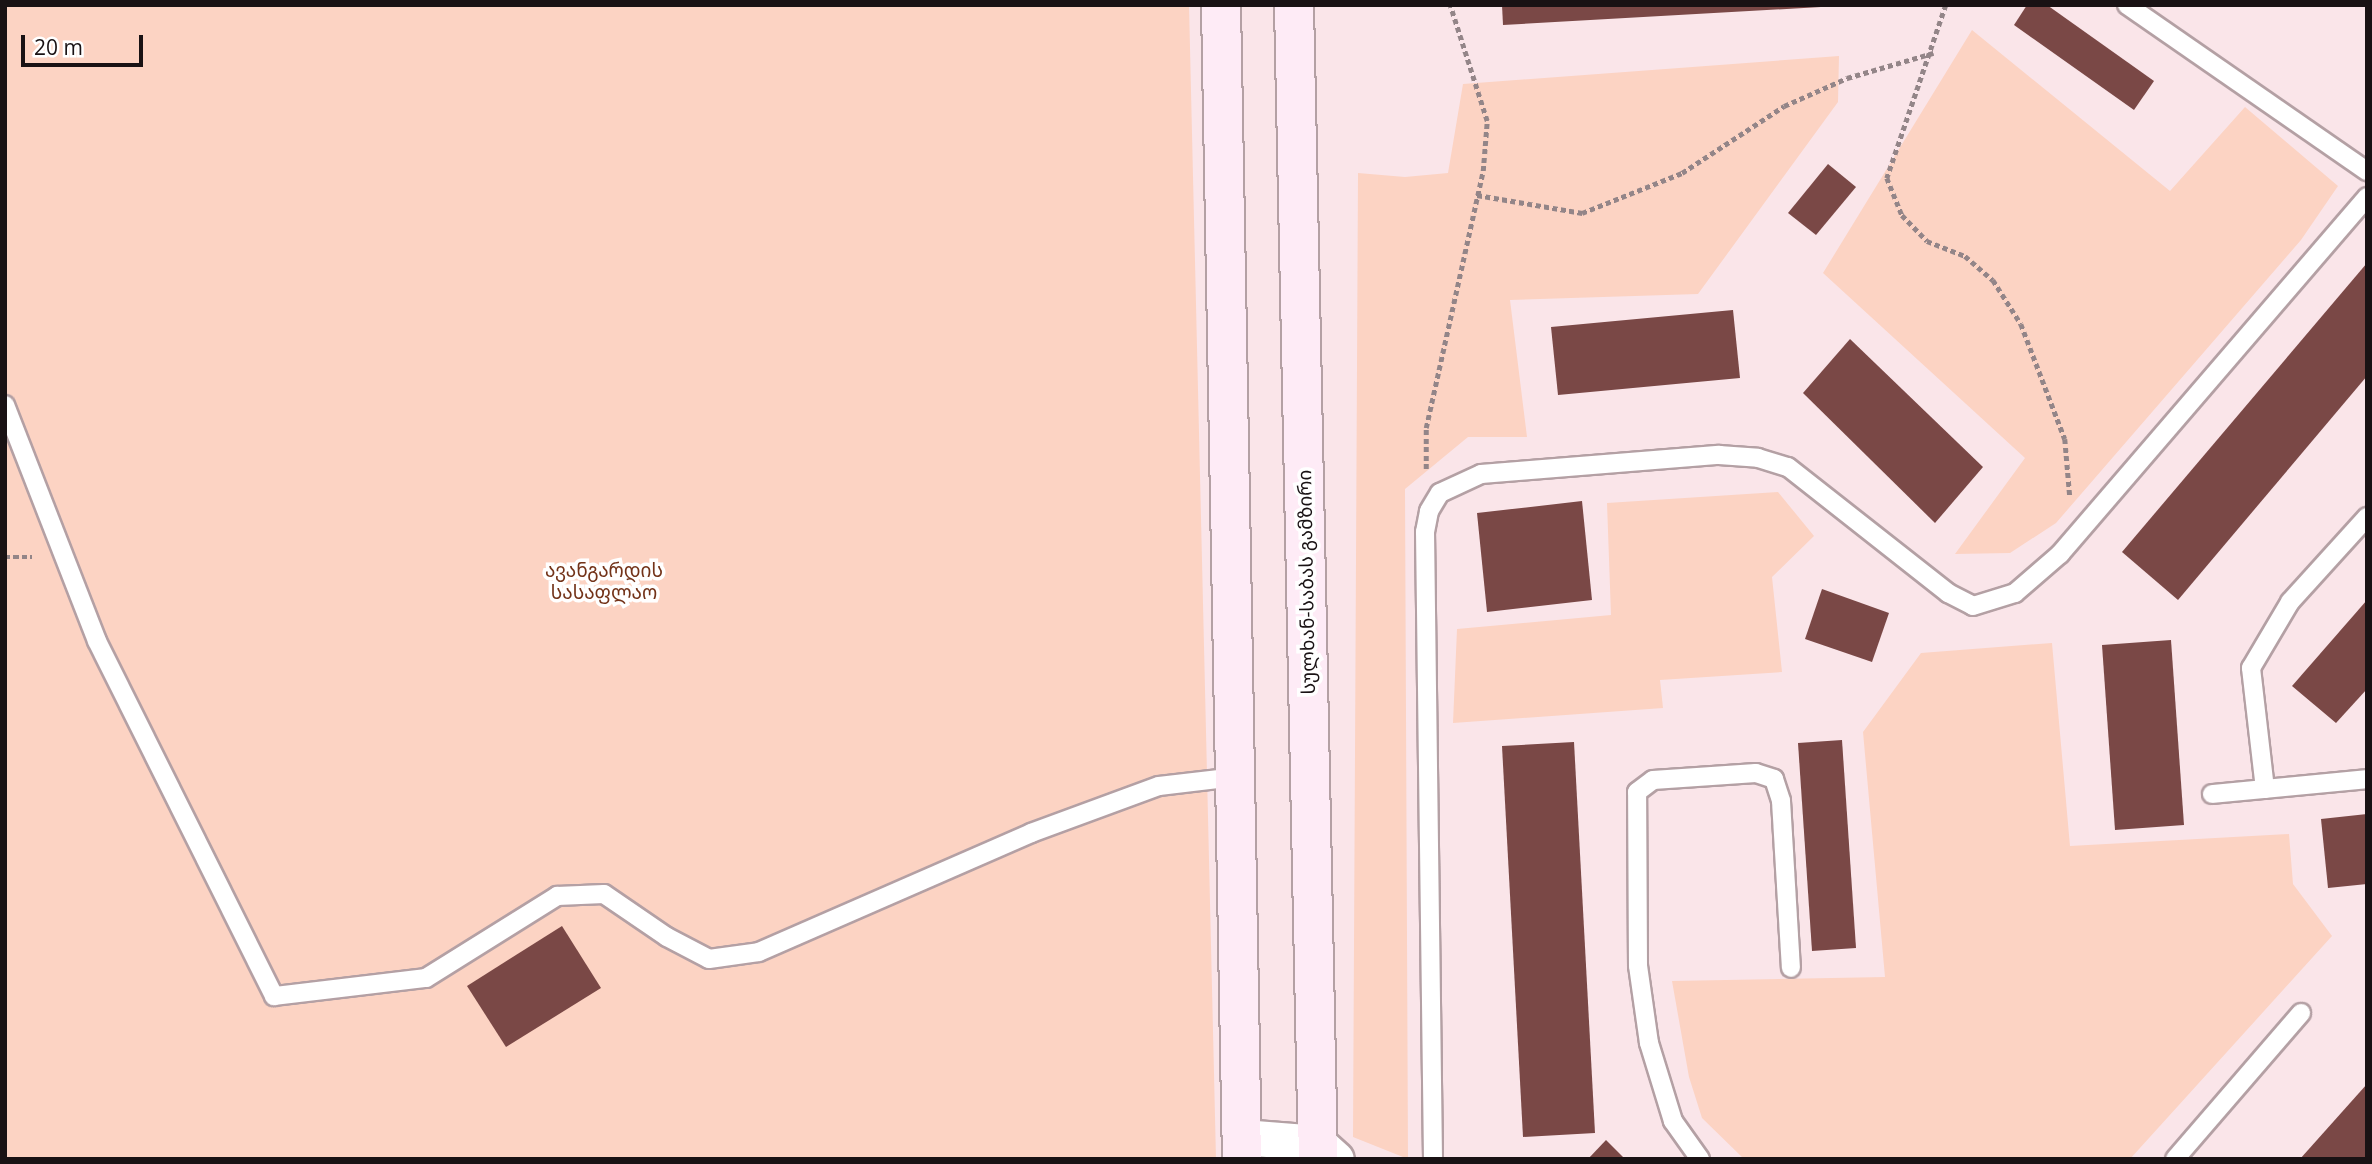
<!DOCTYPE html>
<html>
<head>
<meta charset="utf-8">
<style>
	body { margin:0 }
	#map { position:relative; width:2372px; height:1164px; overflow:hidden; background:#fae5e9; font-family:"Open Sans","Noto Sans Georgian",sans-serif }
	div>[style] { position:absolute }
	[style*='--x'] { left:calc(var(--x)*1px); top:calc(var(--y)*1px); width:calc(var(--w)*1px); rotate:calc(var(--a)*1deg) }
	.green>* { inset:0; background:#fcd3c3 }
	.building>* { inset:0; background:#7a4846 }
	.path>* { height:4.5px; margin-top:-2.25px; transform-origin:0; background:repeating-linear-gradient(90deg,#938588 0 5px,transparent 0 8.5px) }
	.roads { filter:drop-shadow(2px 0 #b4a0a4) drop-shadow(-2px 0 #b4a0a4) drop-shadow(0 2px #b4a0a4) drop-shadow(0 -2px #b4a0a4) }
	.service>* { height:18px; margin:-9px; padding:0 9px; transform-origin:9px; border-radius:9px; background:#fff }
	.minor>* { height:35px; margin:-17.5px; padding:0 17.5px; transform-origin:17.5px; border-radius:17.5px; background:#fff }
	.secondary>* { height:38px; margin:-19px; padding:0 19px; transform-origin:19px; border-radius:19px; background:#feebf6 }
	span { translate:-50% -50%; white-space:nowrap; text-align:center; line-height:1.15; -webkit-text-stroke:7px #fff; paint-order:stroke }
	.park-label { font-size:19px; color:#733319 }
	.street-label { font-size:19px; color:#191214 }
	.frame { position:absolute; inset:0; border:7px solid #191214; pointer-events:none }
	.scale { position:absolute; left:21px; top:35px; width:122px; height:32px; box-sizing:border-box; border:4px solid #191214; border-top:0; padding-left:9px; font-size:21px; line-height:24px; white-space:nowrap; color:#191214; -webkit-text-stroke:5px #fff; paint-order:stroke }
</style>
</head>
<body>
<div id="map">
	<div class="green">
		<i style="clip-path:polygon(5px 5px,1189px 5px,1216px 1159px,5px 1159px)"></i>
		<i style="clip-path:polygon(1972px 30px,2170px 191px,2245px 107px,2338px 186px,2301px 240px,2056px 523px,2010px 553px,1955px 554px,2025px 458px,1823px 273px)"></i>
		<i style="clip-path:polygon(1839px 56px,1838px 102px,1698px 294px,1510px 300px,1527px 437px,1468px 437px,1405px 489px,1408px 1159px,1353px 1137px,1358px 173px,1405px 177px,1448px 173px,1463px 84px)"></i>
		<i style="clip-path:polygon(1778px 492px,1814px 536px,1772px 577px,1782px 672px,1660px 680px,1663px 708px,1453px 723px,1457px 629px,1611px 615px,1607px 503px)"></i>
		<i style="clip-path:polygon(2052px 643px,2070px 846px,2289px 834px,2293px 884px,2332px 936px,2130px 1159px,1744px 1159px,1702px 1118px,1689px 1077px,1672px 981px,1885px 977px,1863px 732px,1921px 653px)"></i>
	</div>
	<div class="building">
		<i style="clip-path:polygon(1502px 5px,1821px 5px,1821px 7px,1503px 25px)"></i>
		<i style="clip-path:polygon(2027px 5px,2047px 5px,2154px 81px,2134px 110px,2014px 25px)"></i>
		<i style="clip-path:polygon(1828px 164px,1856px 187px,1816px 235px,1788px 213px)"></i>
		<i style="clip-path:polygon(2367px 263px,2367px 376px,2178px 600px,2122px 552px)"></i>
		<i style="clip-path:polygon(1733px 310px,1740px 378px,1558px 395px,1551px 327px)"></i>
		<i style="clip-path:polygon(1850px 339px,1983px 467px,1935px 523px,1803px 393px)"></i>
		<i style="clip-path:polygon(1582px 501px,1592px 600px,1487px 612px,1477px 513px)"></i>
		<i style="clip-path:polygon(1822px 589px,1889px 613px,1872px 662px,1805px 639px)"></i>
		<i style="clip-path:polygon(2367px 600px,2367px 689px,2336px 723px,2292px 686px)"></i>
		<i style="clip-path:polygon(2171px 640px,2184px 825px,2115px 830px,2102px 645px)"></i>
		<i style="clip-path:polygon(1842px 740px,1856px 948px,1812px 951px,1798px 743px)"></i>
		<i style="clip-path:polygon(1574px 742px,1595px 1133px,1523px 1137px,1502px 746px)"></i>
		<i style="clip-path:polygon(2367px 814px,2367px 884px,2328px 888px,2321px 819px)"></i>
		<i style="clip-path:polygon(562px 926px,601px 988px,506px 1047px,467px 986px)"></i>
		<i style="clip-path:polygon(2367px 1084px,2367px 1159px,2300px 1159px)"></i>
		<i style="clip-path:polygon(1606px 1140px,1625px 1159px,1588px 1159px)"></i>
	</div>
	<div class="path">
		<i style="--x:1946;--y:5;--w:183;--a:108.8"></i>
		<i style="--x:1887;--y:178;--w:40;--a:68"></i>
		<i style="--x:1902;--y:215;--w:36;--a:46"></i>
		<i style="--x:1927;--y:241;--w:41;--a:21.5"></i>
		<i style="--x:1965;--y:256;--w:37;--a:41"></i>
		<i style="--x:1993;--y:280;--w:52;--a:57.5"></i>
		<i style="--x:2021;--y:324;--w:123;--a:69.1"></i>
		<i style="--x:2065;--y:439;--w:58;--a:85.1"></i>
		<i style="--x:1477;--y:195;--w:107;--a:9.7"></i>
		<i style="--x:1582;--y:213;--w:108;--a:-21.8"></i>
		<i style="--x:1682;--y:173;--w:122;--a:-33.3"></i>
		<i style="--x:1784;--y:106;--w:69;--a:-24"></i>
		<i style="--x:1847;--y:78;--w:90;--a:-16.2"></i>
		<i style="--x:1426;--y:469;--w:41;--a:-90"></i>
		<i style="--x:1426;--y:428;--w:263;--a:-77.5"></i>
		<i style="--x:1483;--y:171;--w:50;--a:-85.4"></i>
		<i style="--x:1487;--y:121;--w:122;--a:-107.7"></i>
		<i style="--x:5;--y:557;--w:27;--a:0"></i>
	</div>
	<div class="roads">
		<div class="service">
			<i style="--x:2127;--y:5;--w:292;--a:34.7"></i>
			<i style="--x:5;--y:405;--w:253;--a:68.7"></i>
			<i style="--x:97;--y:641;--w:397;--a:63.5"></i>
			<i style="--x:274;--y:996;--w:153;--a:-6.8"></i>
			<i style="--x:426;--y:978;--w:155;--a:-32"></i>
			<i style="--x:557;--y:896;--w:47;--a:-2.4"></i>
			<i style="--x:604;--y:894;--w:76;--a:34.3"></i>
			<i style="--x:667;--y:937;--w:47;--a:27.6"></i>
			<i style="--x:709;--y:959;--w:50;--a:-8"></i>
			<i style="--x:759;--y:952;--w:297;--a:-23.6"></i>
			<i style="--x:1031;--y:833;--w:136;--a:-20.2"></i>
			<i style="--x:1159;--y:786;--w:78;--a:-6.7"></i>
			<i style="--x:2265;--y:789;--w:122;--a:-96.6"></i>
			<i style="--x:2251;--y:668;--w:77;--a:-59.4"></i>
			<i style="--x:2290;--y:602;--w:115;--a:-47.8"></i>
			<i style="--x:2212;--y:794;--w:156;--a:-5.5"></i>
			<i style="--x:1433;--y:1159;--w:627;--a:-90.73"></i>
			<i style="--x:1425;--y:532;--w:21;--a:-79"></i>
			<i style="--x:1429;--y:511;--w:21;--a:-59"></i>
			<i style="--x:1440;--y:493;--w:45;--a:-24.9"></i>
			<i style="--x:1481;--y:474;--w:239;--a:-4.6"></i>
			<i style="--x:1719;--y:455;--w:39;--a:4"></i>
			<i style="--x:1758;--y:458;--w:31;--a:17"></i>
			<i style="--x:1788;--y:467;--w:204;--a:38.2"></i>
			<i style="--x:1948;--y:593;--w:28;--a:27"></i>
			<i style="--x:1973;--y:606;--w:44;--a:-17.2"></i>
			<i style="--x:2015;--y:593;--w:60;--a:-40.9"></i>
			<i style="--x:2060;--y:554;--w:471;--a:-49.3"></i>
			<i style="--x:1700;--y:1159;--w:47;--a:-125.4"></i>
			<i style="--x:1673;--y:1121;--w:82;--a:-107.1"></i>
			<i style="--x:1649;--y:1043;--w:78;--a:-98.1"></i>
			<i style="--x:1638;--y:966;--w:174;--a:-90.3"></i>
			<i style="--x:1637;--y:792;--w:20;--a:-37"></i>
			<i style="--x:1653;--y:780;--w:103;--a:-3.9"></i>
			<i style="--x:1756;--y:773;--w:19;--a:18"></i>
			<i style="--x:1774;--y:779;--w:23;--a:72"></i>
			<i style="--x:1781;--y:801;--w:167;--a:86.6"></i>
			<i style="--x:2175;--y:1159;--w:193;--a:-49.2"></i>
		</div>
		<div class="minor">
			<i style="--x:1242;--y:1137;--w:76;--a:4.5"></i>
			<i style="--x:1318;--y:1143;--w:24;--a:42"></i>
		</div>
		<div class="secondary">
			<i style="--x:1221;--y:5;--w:1154;--a:88.96"></i>
			<i style="--x:1294;--y:5;--w:1154;--a:88.81"></i>
		</div>
	</div>
	<div class="park-label">
		<span style="left:604px;top:582px">ავანგარდის<br>სასაფლაო</span>
	</div>
	<div class="street-label">
		<span style="left:1307px;top:582px;rotate:-91deg">სულხან-საბას გამზირი</span>
	</div>
	<div class="frame"></div>
	<div class="scale">20 m</div>
</div>
</body>
</html>
